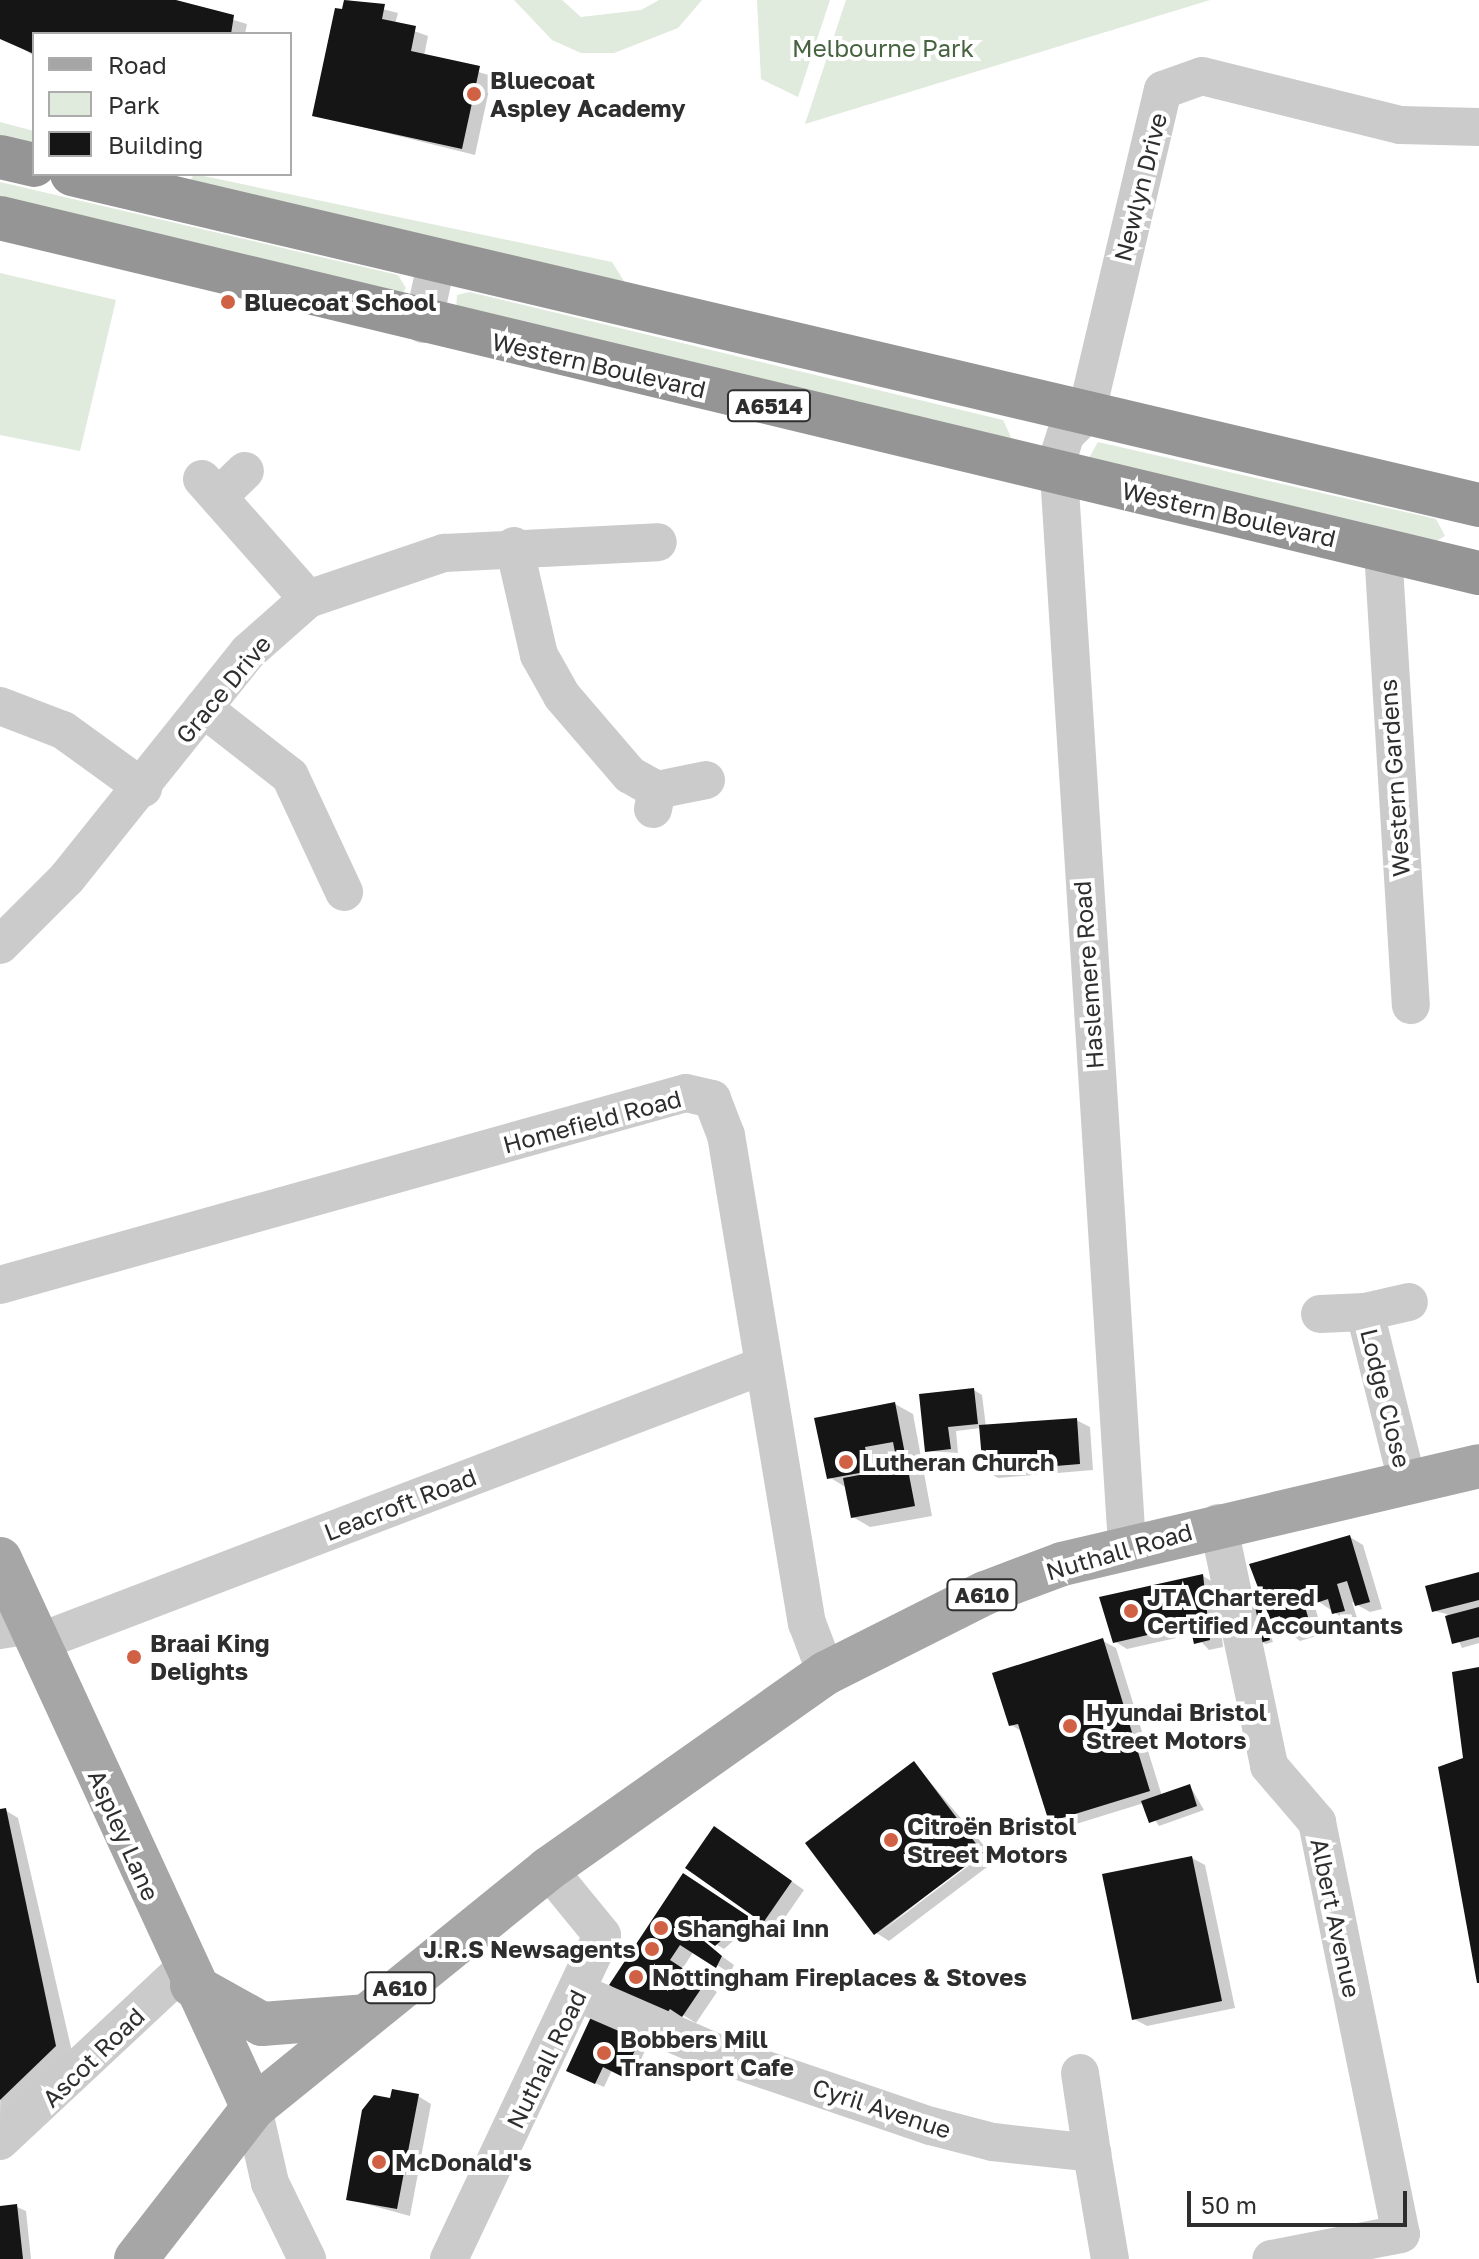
<!DOCTYPE html>
<html>
<head>
<meta charset="utf-8">
<style>
	body { margin:0 }
	#map { position:relative; width:1479px; height:2259px; overflow:hidden; background:#fff; font-family:"Golos Text",sans-serif }
	div>[style] { position:absolute }
	[style*='--x'] { left:calc(var(--x)*1px); top:calc(var(--y)*1px); width:calc(var(--w)*1px); rotate:calc(var(--a)*1deg) }
	.green>* { inset:0; background:#e0eadd }
	.shadow>* { inset:0; background:#0003 }
	.building>* { inset:0; background:#151515 }
	.minor>* { height:38px; margin:-19px; padding:0 19px; transform-origin:19px; border-radius:19px; background:#cbcbcb }
	.major>* { height:44px; margin:-22px; padding:0 22px; transform-origin:22px; border-radius:22px; background:#a6a6a6 }
	.highway>* { height:44px; margin:-22px; padding:0 22px; transform-origin:22px; border-radius:22px; background:#959595 }
	.dots>* { width:22px; height:22px; translate:-50% -50%; box-sizing:border-box; border:4px solid #fff; border-radius:50% }
	span { translate:-50% -50%; white-space:nowrap; text-align:center; line-height:1.15; -webkit-text-stroke:8px #fff; paint-order:stroke }
	.shield-label span { padding:2px 6px; background:#fff; border:2px solid; border-radius:6px; -webkit-text-stroke-width:0 }
	.shield-label { font-size:22px; color:#2e2e2e; font-weight:700 }
	.park-label { font-size:24px; color:#476440 }
	.poi-label { font-size:24px; color:#2e2e2e; font-weight:700 }
	.left { translate:0 -50%; text-align:left }
	.right { translate:-100% -50%; text-align:right }
	.street-label { font-size:24px; color:#2e2e2e }
	.legend { position:absolute; left:32px; top:32px; width:260px; height:144px; box-sizing:border-box; background:#fff; border:2px solid #ababab; margin:0; padding:10px 14px; list-style:none; font-size:24px; color:#2e2e2e }
	.legend li { display:flex; align-items:center; gap:16px; height:40px }
	.legend b { width:40px; border:2px solid #ababab }
	.scale { position:absolute; left:1187px; top:2191px; width:220px; height:36px; box-sizing:border-box; border:4px solid #2e2e2e; border-top:0; padding-left:10px; font-size:24px; line-height:28px; white-space:nowrap; color:#2e2e2e; -webkit-text-stroke:6px #fff; paint-order:stroke }
</style>
</head>
<body>
<div id="map">
	<div class="green">
		<i style="clip-path:polygon(514px 0,562px 0,581px 17px,641px 10px,659px 0,702px 0,678px 28px,614px 53px,581px 53px,552px 40px)"></i>
		<i style="clip-path:polygon(757px 0,830px 0,798px 97px,761px 79px)"></i>
		<i style="clip-path:polygon(846px 0,1210px 0,805px 124px)"></i>
		<i style="clip-path:polygon(0 122px,34px 131px,34px 144px,0 137px)"></i>
		<i style="clip-path:polygon(194px 174px,612px 262px,627px 286px,190px 181px)"></i>
		<i style="clip-path:polygon(0 182px,398px 275px,406px 288px,400px 297px,0 200px)"></i>
		<i style="clip-path:polygon(0 273px,116px 300px,80px 451px,0 435px)"></i>
		<i style="clip-path:polygon(469px 292px,1003px 420px,1011px 437px,1004px 442px,456px 312px,457px 295px)"></i>
		<i style="clip-path:polygon(1098px 442px,1436px 519px,1445px 536px,1435px 542px,1089px 458px)"></i>
	</div>
	<div class="shadow">
		<i style="clip-path:polygon(0 0,168px 0,247px 24px,245px 34px,34px 34px,34px 56px,0 34px)"></i>
		<i style="clip-path:polygon(347px 0,398px 13px,395px 24px,428px 36px,424px 56px,492px 76px,475px 155px,314px 115px)"></i>
		<i style="clip-path:polygon(974px 1390px,982px 1395px,986px 1427px,1076px 1420px,1090px 1427px,1093px 1470px,998px 1478px,985px 1470px,981px 1428px,956px 1431px,958px 1453px,927px 1451px)"></i>
		<i style="clip-path:polygon(evenodd,895px 1404px,913px 1414px,932px 1516px,870px 1527px,853px 1517px,847px 1488px,829px 1477px,895px 1404px,897px 1454px,900px 1469px,885px 1472px,882px 1457px,897px 1454px)"></i>
		<i style="clip-path:polygon(1350px 1537px,1363px 1545px,1382px 1609px,1370px 1612px,1352px 1602px,1357px 1618px,1347px 1621px,1312px 1597px,1323px 1634px,1300px 1641px,1272px 1618px)"></i>
		<i style="clip-path:polygon(1479px 1574px,1479px 1643px,1462px 1648px,1447px 1614px,1434px 1611px)"></i>
		<i style="clip-path:polygon(1203px 1576px,1216px 1584px,1223px 1647px,1209px 1650px,1194px 1634px,1127px 1649px,1114px 1641px)"></i>
		<i style="clip-path:polygon(1258px 1598px,1273px 1642px,1266px 1644px,1262px 1642px)"></i>
		<i style="clip-path:polygon(1103px 1641px,1116px 1648px,1162px 1796px,1190px 1786px,1204px 1810px,1159px 1826px,1144px 1803px,1063px 1828px,1050px 1821px,1023px 1732px,1011px 1725px)"></i>
		<i style="clip-path:polygon(914px 1763px,986px 1848px,878px 1934px,876px 1933px)"></i>
		<i style="clip-path:polygon(5px 1810px,18px 1818px,73px 2056px,0 2117px)"></i>
		<i style="clip-path:polygon(728px 1836px,804px 1890px,777px 1929px,764px 1921px)"></i>
		<i style="clip-path:polygon(988px 1851px,995px 1861px,889px 1941px,878px 1934px)"></i>
		<i style="clip-path:polygon(1192px 1858px,1205px 1865px,1235px 2008px,1147px 2026px,1134px 2019px)"></i>
		<i style="clip-path:polygon(684px 1875px,759px 1925px,749px 1939px,741px 1934px,724px 1949px,664px 1914px,734px 1965px,730px 1973px,694px 1951px,682px 1969px,717px 1992px,696px 2023px,683px 2015px,676px 2026px,612px 1984px)"></i>
		<i style="clip-path:polygon(639px 2041px,647px 2046px,632px 2080px,612px 2070px,604px 2087px,577px 2075px)"></i>
		<i style="clip-path:polygon(418px 2096px,431px 2104px,410px 2216px,348px 2199px,391px 2100px)"></i>
		<i style="clip-path:polygon(17px 2207px,26px 2211px,31px 2259px,0 2259px,0 2208px)"></i>
	</div>
	<div class="building">
		<i style="clip-path:polygon(0 0,176px 0,234px 15px,231px 34px,34px 34px,34px 54px,0 39px)"></i>
		<i style="clip-path:polygon(344px 0,385px 4px,382px 19px,416px 26px,411px 51px,480px 66px,462px 149px,312px 116px,335px 8px,342px 9px)"></i>
		<i style="clip-path:polygon(974px 1388px,978px 1424px,948px 1427px,951px 1449px,925px 1452px,919px 1394px)"></i>
		<i style="clip-path:polygon(895px 1402px,915px 1506px,851px 1518px,843px 1478px,898px 1468px,893px 1442px,865px 1447px,870px 1471px,827px 1479px,814px 1418px)"></i>
		<i style="clip-path:polygon(1077px 1418px,1080px 1464px,983px 1472px,979px 1425px)"></i>
		<i style="clip-path:polygon(1350px 1535px,1370px 1602px,1355px 1606px,1347px 1581px,1337px 1584px,1345px 1611px,1332px 1614px,1328px 1599px,1316px 1603px,1311px 1586px,1300px 1590px,1311px 1627px,1285px 1634px,1280px 1616px,1270px 1619px,1249px 1564px)"></i>
		<i style="clip-path:polygon(1479px 1572px,1479px 1600px,1432px 1612px,1425px 1586px)"></i>
		<i style="clip-path:polygon(1203px 1574px,1210px 1640px,1194px 1644px,1188px 1617px,1176px 1620px,1178px 1628px,1113px 1643px,1099px 1597px)"></i>
		<i style="clip-path:polygon(1259px 1596px,1270px 1640px,1260px 1643px,1249px 1599px)"></i>
		<i style="clip-path:polygon(1479px 1607px,1479px 1637px,1452px 1644px,1445px 1616px)"></i>
		<i style="clip-path:polygon(1103px 1638px,1150px 1791px,1049px 1822px,1018px 1724px,1009px 1726px,992px 1673px)"></i>
		<i style="clip-path:polygon(1479px 1667px,1479px 1983px,1477px 1983px,1438px 1767px,1463px 1758px,1452px 1672px)"></i>
		<i style="clip-path:polygon(914px 1761px,983px 1853px,874px 1935px,805px 1843px)"></i>
		<i style="clip-path:polygon(1190px 1784px,1197px 1806px,1149px 1823px,1141px 1801px)"></i>
		<i style="clip-path:polygon(6px 1808px,56px 2046px,0 2100px,0 1809px)"></i>
		<i style="clip-path:polygon(714px 1826px,792px 1881px,763px 1923px,685px 1868px)"></i>
		<i style="clip-path:polygon(1192px 1856px,1222px 2001px,1132px 2020px,1102px 1874px)"></i>
		<i style="clip-path:polygon(683px 1873px,751px 1918px,740px 1936px,732px 1931px,715px 1946px,685px 1925px,722px 1956px,716px 1968px,680px 1945px,670px 1960px,705px 1983px,682px 2017px,670px 2009px,662px 2020px,609px 1985px)"></i>
		<i style="clip-path:polygon(591px 2017px,640px 2039px,623px 2077px,603px 2067px,595px 2084px,566px 2071px)"></i>
		<i style="clip-path:polygon(392px 2089px,419px 2094px,397px 2209px,346px 2200px,362px 2110px,374px 2095px,390px 2098px)"></i>
		<i style="clip-path:polygon(17px 2204px,23px 2259px,0 2259px,0 2206px)"></i>
	</div>
	<div class="minor">
		<i style="--x:423;--y:324;--w:66;--a:-77.7"></i>
		<i style="--x:202;--y:479;--w:160;--a:48.5"></i>
		<i style="--x:219;--y:496;--w:36;--a:-44"></i>
		<i style="--x:514;--y:546;--w:112;--a:77.1"></i>
		<i style="--x:539;--y:655;--w:47;--a:60.7"></i>
		<i style="--x:562;--y:696;--w:104;--a:49.3"></i>
		<i style="--x:630;--y:775;--w:31;--a:29"></i>
		<i style="--x:1383;--y:550;--w:456;--a:86.5"></i>
		<i style="--x:0;--y:706;--w:67;--a:20.9"></i>
		<i style="--x:63;--y:730;--w:99;--a:35.9"></i>
		<i style="--x:203;--y:708;--w:110;--a:38"></i>
		<i style="--x:290;--y:776;--w:128;--a:65"></i>
		<i style="--x:653;--y:809;--w:19;--a:-78"></i>
		<i style="--x:657;--y:790;--w:50;--a:-11.5"></i>
		<i style="--x:0;--y:945;--w:95;--a:-45"></i>
		<i style="--x:67;--y:878;--w:290;--a:-51.3"></i>
		<i style="--x:248;--y:652;--w:80;--a:-41.5"></i>
		<i style="--x:308;--y:599;--w:144;--a:-18.7"></i>
		<i style="--x:444;--y:553;--w:214;--a:-2.9"></i>
		<i style="--x:0;--y:1285;--w:712;--a:-15.64"></i>
		<i style="--x:686;--y:1093;--w:27;--a:13"></i>
		<i style="--x:712;--y:1099;--w:39;--a:69"></i>
		<i style="--x:726;--y:1135;--w:495;--a:80.6"></i>
		<i style="--x:807;--y:1623;--w:53;--a:69.2"></i>
		<i style="--x:1320;--y:1314;--w:45;--a:-2.5"></i>
		<i style="--x:1408;--y:1485;--w:178;--a:-104"></i>
		<i style="--x:1365;--y:1312;--w:45;--a:-12.8"></i>
		<i style="--x:1218;--y:1523;--w:248;--a:78.1"></i>
		<i style="--x:1269;--y:1766;--w:74;--a:49.4"></i>
		<i style="--x:1317;--y:1822;--w:420;--a:78.5"></i>
		<i style="--x:1401;--y:2234;--w:132;--a:169.1"></i>
		<i style="--x:1127;--y:1545;--w:1089;--a:-93.63"></i>
		<i style="--x:1058;--y:458;--w:25;--a:-72"></i>
		<i style="--x:1066;--y:434;--w:28;--a:-44"></i>
		<i style="--x:1086;--y:415;--w:334;--a:-76.7"></i>
		<i style="--x:1163;--y:90;--w:41;--a:-19.7"></i>
		<i style="--x:1202;--y:76;--w:204;--a:13.9"></i>
		<i style="--x:1400;--y:125;--w:79;--a:1.5"></i>
		<i style="--x:0;--y:1630;--w:30;--a:-9"></i>
		<i style="--x:39;--y:1642;--w:774;--a:-20.89"></i>
		<i style="--x:579;--y:1993;--w:153;--a:23.5"></i>
		<i style="--x:719;--y:2054;--w:224;--a:18.8"></i>
		<i style="--x:931;--y:2126;--w:64;--a:14.5"></i>
		<i style="--x:993;--y:2142;--w:100;--a:6.3"></i>
		<i style="--x:1092;--y:2153;--w:108;--a:80.4"></i>
		<i style="--x:1080;--y:2073;--w:81;--a:81.5"></i>
		<i style="--x:253;--y:2108;--w:77;--a:77.2"></i>
		<i style="--x:270;--y:2183;--w:85;--a:64"></i>
		<i style="--x:0;--y:2141;--w:252;--a:-43.1"></i>
		<i style="--x:449;--y:2259;--w:358;--a:-64.7"></i>
		<i style="--x:602;--y:1935;--w:85;--a:-129.3"></i>
	</div>
	<div class="major">
		<i style="--x:0;--y:1559;--w:604;--a:65.26"></i>
		<i style="--x:192;--y:1985;--w:80;--a:29.1"></i>
		<i style="--x:262;--y:2024;--w:103;--a:-4.4"></i>
		<i style="--x:136;--y:2259;--w:191;--a:-52.2"></i>
		<i style="--x:253;--y:2108;--w:380;--a:-39"></i>
		<i style="--x:548;--y:1869;--w:340;--a:-35.2"></i>
		<i style="--x:826;--y:1673;--w:178;--a:-26.7"></i>
		<i style="--x:985;--y:1593;--w:82;--a:-20.6"></i>
		<i style="--x:1062;--y:1564;--w:428;--a:-13.2"></i>
	</div>
	<div class="highway">
		<i style="--x:0;--y:157;--w:35;--a:13"></i>
		<i style="--x:72;--y:174;--w:1445;--a:13.24"></i>
		<i style="--x:0;--y:218;--w:1521;--a:13.5"></i>
	</div>
	<div class="dots">
		<i style="left:474px;top:94px;background:#d16144"></i>
		<i style="left:228px;top:302px;background:#d16144"></i>
		<i style="left:846px;top:1462px;background:#d16144"></i>
		<i style="left:1131px;top:1611px;background:#d16144"></i>
		<i style="left:134px;top:1657px;background:#d16144"></i>
		<i style="left:1070px;top:1726px;background:#d16144"></i>
		<i style="left:891px;top:1840px;background:#d16144"></i>
		<i style="left:661px;top:1928px;background:#d16144"></i>
		<i style="left:652px;top:1949px;background:#d16144"></i>
		<i style="left:636px;top:1977px;background:#d16144"></i>
		<i style="left:604px;top:2053px;background:#d16144"></i>
		<i style="left:379px;top:2162px;background:#d16144"></i>
	</div>
	<div class="shield-label">
		<span style="left:769px;top:406px">A6514</span>
		<span style="left:982px;top:1595px">A610</span>
		<span style="left:400px;top:1988px">A610</span>
	</div>
	<div class="park-label">
		<span style="left:883px;top:48px">Melbourne Park</span>
	</div>
	<div class="poi-label">
		<span class="left" style="left:490px;top:94px">Bluecoat<br>Aspley Academy</span>
		<span class="left" style="left:244px;top:302px">Bluecoat School</span>
		<span class="left" style="left:862px;top:1462px">Lutheran Church</span>
		<span class="left" style="left:1147px;top:1611px">JTA Chartered<br>Certified Accountants</span>
		<span class="left" style="left:150px;top:1657px">Braai King<br>Delights</span>
		<span class="left" style="left:1086px;top:1726px">Hyundai Bristol<br>Street Motors</span>
		<span class="left" style="left:907px;top:1840px">Citroën Bristol<br>Street Motors</span>
		<span class="left" style="left:677px;top:1928px">Shanghai Inn</span>
		<span class="right" style="left:636px;top:1949px">J.R.S Newsagents</span>
		<span class="left" style="left:652px;top:1977px">Nottingham Fireplaces &amp; Stoves</span>
		<span class="left" style="left:620px;top:2053px">Bobbers Mill<br>Transport Cafe</span>
		<span class="left" style="left:395px;top:2162px">McDonald's</span>
	</div>
	<div class="street-label">
		<span style="left:1140px;top:187px;rotate:-76deg">Newlyn Drive</span>
		<span style="left:599px;top:365px;rotate:13deg">Western Boulevard</span>
		<span style="left:1229px;top:514px;rotate:13deg">Western Boulevard</span>
		<span style="left:223px;top:689px;rotate:-50deg">Grace Drive</span>
		<span style="left:1394px;top:778px;rotate:-94deg">Western Gardens</span>
		<span style="left:1088px;top:975px;rotate:-94deg">Haslemere Road</span>
		<span style="left:592px;top:1121px;rotate:-15deg">Homefield Road</span>
		<span style="left:1386px;top:1398px;rotate:76deg">Lodge Close</span>
		<span style="left:400px;top:1504px;rotate:-21deg">Leacroft Road</span>
		<span style="left:1119px;top:1551px;rotate:-16deg">Nuthall Road</span>
		<span style="left:124px;top:1835px;rotate:66deg">Aspley Lane</span>
		<span style="left:1336px;top:1918px;rotate:78deg">Albert Avenue</span>
		<span style="left:93px;top:2057px;rotate:-44deg">Ascot Road</span>
		<span style="left:546px;top:2059px;rotate:-64deg">Nuthall Road</span>
		<span style="left:882px;top:2108px;rotate:18deg">Cyril Avenue</span>
	</div>
	<ul class="legend">
	<li><b style="height:10px;background:#a6a6a6"></b>Road</li>
	<li><b style="height:22px;background:#e0eadd"></b>Park</li>
	<li><b style="height:22px;background:#151515"></b>Building</li>
	</ul>
	<div class="scale">50 m</div>
</div>
</body>
</html>
